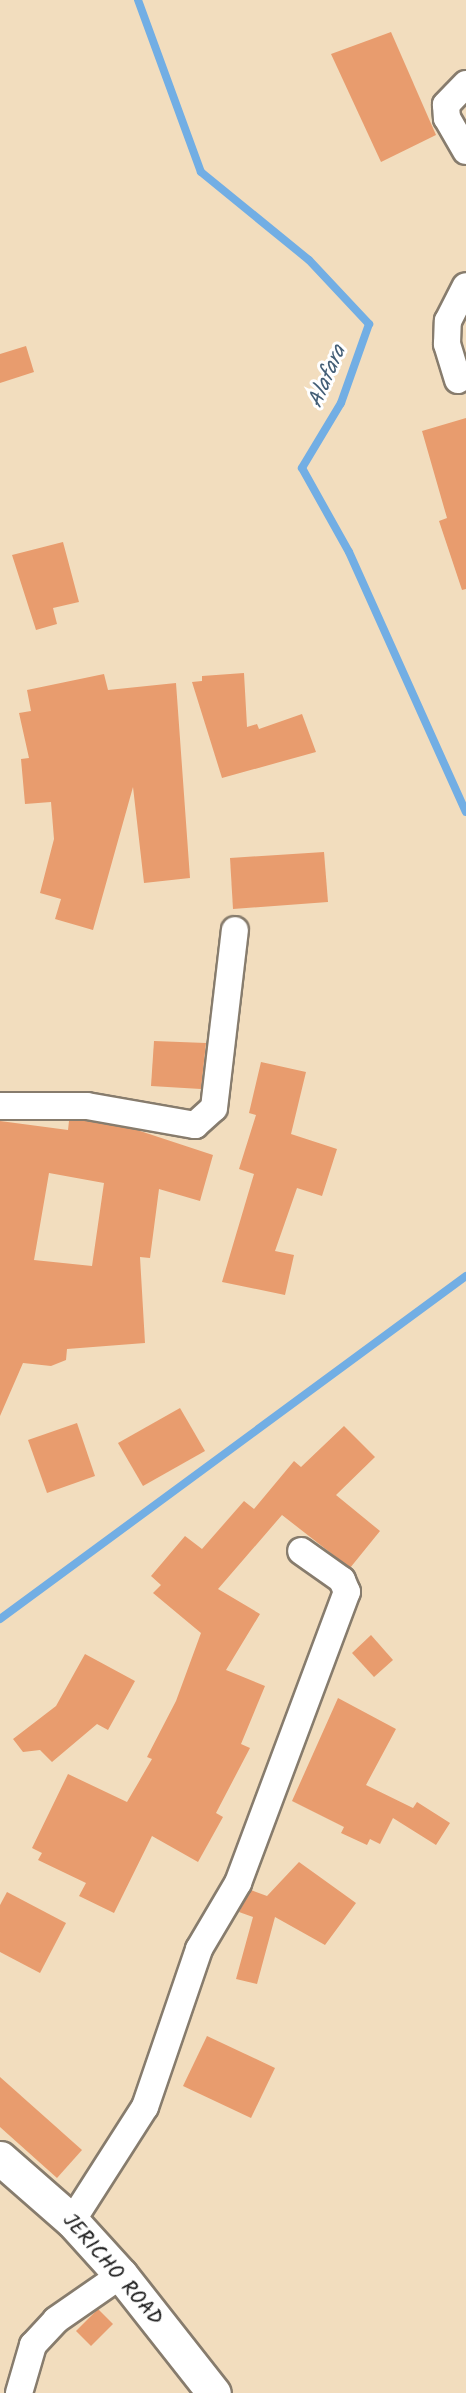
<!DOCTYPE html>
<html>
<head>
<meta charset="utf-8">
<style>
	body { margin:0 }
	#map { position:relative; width:466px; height:2393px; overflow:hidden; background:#f2ddbe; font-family:Kalam,sans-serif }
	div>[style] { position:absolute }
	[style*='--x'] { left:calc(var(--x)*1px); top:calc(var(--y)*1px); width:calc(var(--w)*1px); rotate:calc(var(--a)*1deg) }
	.stream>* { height:8px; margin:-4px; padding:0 4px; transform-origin:4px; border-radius:4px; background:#72aee4 }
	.building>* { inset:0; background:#e89c6e }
	.roads { filter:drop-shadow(2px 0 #877c6d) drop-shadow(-2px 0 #877c6d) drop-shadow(0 2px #877c6d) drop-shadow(0 -2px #877c6d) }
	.street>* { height:26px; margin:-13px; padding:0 13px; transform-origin:13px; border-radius:13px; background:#fff }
	.secondary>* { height:33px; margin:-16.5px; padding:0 16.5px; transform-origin:16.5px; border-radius:16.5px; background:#fff }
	span { translate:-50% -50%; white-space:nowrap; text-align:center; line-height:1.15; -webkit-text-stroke:6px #fff; paint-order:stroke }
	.street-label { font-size:21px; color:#1c1c1c }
	.water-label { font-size:22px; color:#435e76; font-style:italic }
</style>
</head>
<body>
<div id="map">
	<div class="stream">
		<i style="--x:138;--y:0;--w:183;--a:69.9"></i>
		<i style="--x:201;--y:172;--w:139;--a:39.2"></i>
		<i style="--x:309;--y:260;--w:88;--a:46.8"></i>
		<i style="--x:369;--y:324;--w:84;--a:109.5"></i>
		<i style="--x:341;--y:403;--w:76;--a:121"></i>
		<i style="--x:302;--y:468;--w:96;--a:60.8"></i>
		<i style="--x:349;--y:552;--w:285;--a:65.8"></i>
		<i style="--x:0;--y:1619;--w:579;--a:-36.35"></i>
	</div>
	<div class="building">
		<i style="clip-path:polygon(391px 32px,436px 135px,381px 162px,331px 54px)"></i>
		<i style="clip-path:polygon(26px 346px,34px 372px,0 383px,0 354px)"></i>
		<i style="clip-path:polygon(466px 418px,466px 589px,462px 590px,439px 521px,447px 518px,422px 431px)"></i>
		<i style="clip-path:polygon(63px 542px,79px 602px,53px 608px,57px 624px,36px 630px,12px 555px)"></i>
		<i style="clip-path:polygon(244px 673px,247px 727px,257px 724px,259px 729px,302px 714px,316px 752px,222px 778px,192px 682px,202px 681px,202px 676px)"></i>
		<i style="clip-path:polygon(104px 674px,108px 690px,176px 683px,190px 878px,144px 883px,133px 787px,93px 930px,55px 919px,61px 899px,40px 893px,54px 839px,51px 802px,25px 804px,21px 759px,29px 758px,19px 713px,31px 711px,27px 690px)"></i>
		<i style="clip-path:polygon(324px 852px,328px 902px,233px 909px,230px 858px)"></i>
		<i style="clip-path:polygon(154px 1041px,206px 1043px,201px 1089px,151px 1086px)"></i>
		<i style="clip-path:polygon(261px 1062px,306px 1072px,291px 1134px,337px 1149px,322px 1196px,297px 1188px,275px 1251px,294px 1255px,285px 1295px,222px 1282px,254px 1174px,239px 1169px,256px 1115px,249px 1113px)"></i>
		<i style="clip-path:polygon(evenodd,0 1121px,68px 1130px,69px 1121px,86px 1121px,137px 1130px,213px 1155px,200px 1201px,159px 1189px,150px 1258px,140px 1257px,145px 1343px,67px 1349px,66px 1360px,51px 1366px,23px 1363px,0 1416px,0 1121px,49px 1173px,104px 1183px,92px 1266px,34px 1260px,49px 1173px)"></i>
		<i style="clip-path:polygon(180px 1408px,205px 1451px,143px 1486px,118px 1443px)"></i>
		<i style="clip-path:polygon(77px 1423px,95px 1476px,47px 1493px,28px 1440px)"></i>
		<i style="clip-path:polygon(344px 1426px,375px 1457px,336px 1495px,380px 1531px,350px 1568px,282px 1515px,218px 1589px,260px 1614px,226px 1670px,265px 1686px,241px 1744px,250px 1748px,216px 1813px,223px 1817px,198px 1862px,152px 1836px,114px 1913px,79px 1896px,86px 1883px,38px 1860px,42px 1853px,32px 1848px,68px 1774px,127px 1802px,152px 1759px,147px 1757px,176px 1701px,201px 1633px,153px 1593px,161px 1585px,151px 1576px,185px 1536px,202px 1549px,244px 1501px,254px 1509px,294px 1461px,301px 1467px)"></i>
		<i style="clip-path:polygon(371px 1635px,393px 1660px,374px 1677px,352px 1653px)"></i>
		<i style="clip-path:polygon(85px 1654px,135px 1681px,108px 1730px,97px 1724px,52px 1762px,40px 1750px,23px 1752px,13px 1739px,56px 1706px)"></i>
		<i style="clip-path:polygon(338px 1698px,396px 1729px,366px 1785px,413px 1808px,417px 1802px,450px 1823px,436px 1845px,393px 1818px,380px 1844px,370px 1839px,367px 1845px,341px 1833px,344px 1827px,292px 1801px)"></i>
		<i style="clip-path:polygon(299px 1862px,356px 1903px,325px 1945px,275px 1917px,257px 1984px,236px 1979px,253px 1917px,239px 1912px,251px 1890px,267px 1896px)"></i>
		<i style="clip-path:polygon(7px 1892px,66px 1923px,40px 1973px,0 1952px,0 1905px)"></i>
		<i style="clip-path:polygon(207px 2036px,275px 2068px,251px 2118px,183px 2086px)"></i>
		<i style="clip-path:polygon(0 2077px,82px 2150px,57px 2178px,0 2127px)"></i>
		<i style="clip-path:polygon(98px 2309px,113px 2324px,91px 2346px,76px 2331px)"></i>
	</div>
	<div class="roads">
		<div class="street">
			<i style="--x:466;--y:84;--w:29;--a:134"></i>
			<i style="--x:446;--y:105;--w:13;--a:86"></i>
			<i style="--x:447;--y:118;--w:38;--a:60"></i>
			<i style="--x:458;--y:380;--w:38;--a:-107"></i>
			<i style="--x:447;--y:344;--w:23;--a:-88"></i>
			<i style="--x:448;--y:321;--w:39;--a:-63"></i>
			<i style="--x:0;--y:1106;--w:87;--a:0"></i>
			<i style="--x:87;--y:1106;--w:110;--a:10"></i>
			<i style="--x:195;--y:1125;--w:25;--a:-42"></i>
			<i style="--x:214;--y:1108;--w:179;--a:-83.3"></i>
			<i style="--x:72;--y:2221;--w:135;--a:-57.4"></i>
			<i style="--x:145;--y:2107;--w:167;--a:-71.1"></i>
			<i style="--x:199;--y:1949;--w:77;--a:-59.4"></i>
			<i style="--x:238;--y:1883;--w:311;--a:-69.5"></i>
			<i style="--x:347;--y:1592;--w:13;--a:-113"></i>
			<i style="--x:342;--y:1580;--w:50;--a:-144.7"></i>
			<i style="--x:19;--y:2393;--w:50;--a:-73.7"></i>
			<i style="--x:33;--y:2345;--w:34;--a:-47"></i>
			<i style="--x:56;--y:2320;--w:79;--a:-34.7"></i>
		</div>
		<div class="secondary">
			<i style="--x:0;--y:2158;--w:96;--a:41.2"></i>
			<i style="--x:72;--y:2221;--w:73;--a:47.8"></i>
			<i style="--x:121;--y:2275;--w:150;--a:51.8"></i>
		</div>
	</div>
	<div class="street-label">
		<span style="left:112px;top:2270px;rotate:49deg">JERICHO ROAD</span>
	</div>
	<div class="water-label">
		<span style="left:328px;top:377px;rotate:-67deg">Alafara</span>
	</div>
</div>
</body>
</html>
